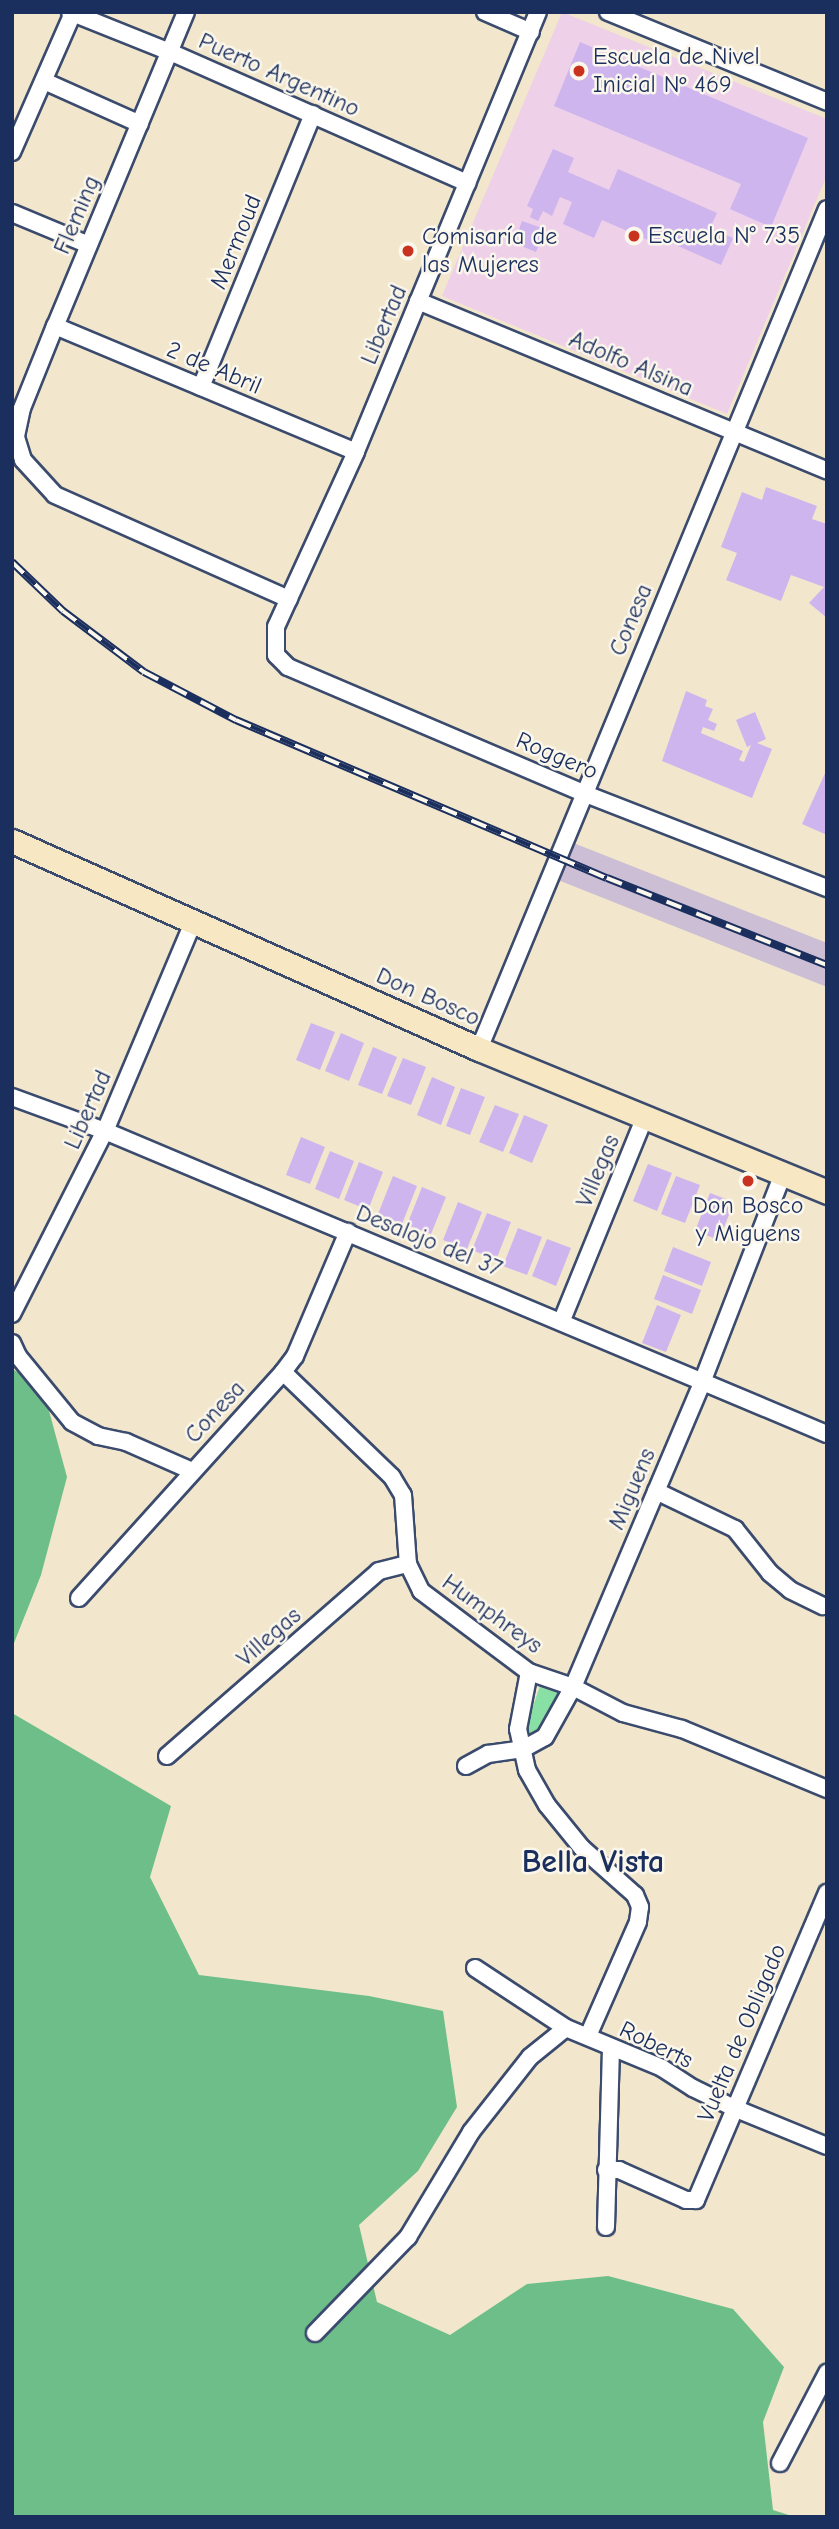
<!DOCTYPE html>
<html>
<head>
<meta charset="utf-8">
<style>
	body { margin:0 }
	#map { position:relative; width:839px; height:2529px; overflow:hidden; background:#f2e7cc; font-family:"Comic Neue",sans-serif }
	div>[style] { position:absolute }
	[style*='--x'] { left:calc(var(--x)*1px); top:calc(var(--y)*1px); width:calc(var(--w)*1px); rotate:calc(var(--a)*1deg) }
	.built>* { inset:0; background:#eed0e8 }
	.industrial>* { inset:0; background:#ccbed4 }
	.green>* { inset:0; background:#88e0a5 }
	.forest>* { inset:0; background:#6ebe8a }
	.building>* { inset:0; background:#ceb5ee }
	.roads { filter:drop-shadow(2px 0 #3b4b6e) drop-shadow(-2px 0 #3b4b6e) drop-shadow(0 2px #3b4b6e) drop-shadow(0 -2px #3b4b6e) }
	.street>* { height:16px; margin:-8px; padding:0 8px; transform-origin:8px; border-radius:8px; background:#fff }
	.secondary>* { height:23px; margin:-11.5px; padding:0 11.5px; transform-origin:11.5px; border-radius:11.5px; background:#f7e8c3 }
	.rail>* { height:8px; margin-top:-4px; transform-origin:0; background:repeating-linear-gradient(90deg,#fbf7ec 0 16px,#1b2f5e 0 32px); box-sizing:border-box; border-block:2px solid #1b2f5e }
	.dots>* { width:19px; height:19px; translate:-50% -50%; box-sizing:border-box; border:4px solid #fbf7ec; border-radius:50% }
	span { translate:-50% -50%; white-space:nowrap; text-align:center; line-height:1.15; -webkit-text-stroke:5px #fbf7ec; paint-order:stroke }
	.poi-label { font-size:24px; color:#1b2f5e }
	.left { translate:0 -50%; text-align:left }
	.street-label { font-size:24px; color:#1b2f5e }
	.district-label { font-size:32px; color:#1b2f5e; font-weight:700 }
	.frame { position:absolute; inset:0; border:14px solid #1b2f5e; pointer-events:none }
</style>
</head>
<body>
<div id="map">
	<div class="built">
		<i style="clip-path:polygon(562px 12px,827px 119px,827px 175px,727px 414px,442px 296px)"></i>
	</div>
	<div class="industrial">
		<i style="clip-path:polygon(571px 842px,827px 943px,827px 987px,558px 880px)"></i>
	</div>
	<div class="green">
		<i style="clip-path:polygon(540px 1686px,558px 1693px,537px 1733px,529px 1734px,526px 1726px)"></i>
	</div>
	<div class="forest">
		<i style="clip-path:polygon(12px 1369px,42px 1385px,67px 1477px,41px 1575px,12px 1648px)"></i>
		<i style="clip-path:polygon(12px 1713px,171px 1806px,150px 1877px,199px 1975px,369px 1996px,443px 2011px,457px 2107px,418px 2171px,359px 2225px,377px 2302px,450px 2335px,527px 2284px,608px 2276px,733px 2309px,784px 2367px,763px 2422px,773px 2510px,795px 2517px,12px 2517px)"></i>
	</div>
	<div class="building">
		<i style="clip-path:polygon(580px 42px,808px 138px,771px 227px,730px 209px,741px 184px,554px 106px)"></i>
		<i style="clip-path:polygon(553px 149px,574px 158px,568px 172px,609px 190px,618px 169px,717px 213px,710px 228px,733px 238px,721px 265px,660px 238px,657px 244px,602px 220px,594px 238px,563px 224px,572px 202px,560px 197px,552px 216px,543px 211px,538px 221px,530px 217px,533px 209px,527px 206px)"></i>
		<i style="clip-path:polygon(522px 221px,545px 229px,536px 252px,514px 243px)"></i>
		<i style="clip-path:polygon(766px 487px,817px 506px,812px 519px,827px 524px,827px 618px,809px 603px,824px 587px,791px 575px,781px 601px,726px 580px,737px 553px,721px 547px,742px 492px,762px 500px)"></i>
		<i style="clip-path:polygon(686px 691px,707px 700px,705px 706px,713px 709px,708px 720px,717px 724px,714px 731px,703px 727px,701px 733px,743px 751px,739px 760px,744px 762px,751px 745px,747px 747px,736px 720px,755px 712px,766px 739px,757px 743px,772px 749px,752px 798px,662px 761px)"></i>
		<i style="clip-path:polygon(827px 769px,827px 835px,802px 824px)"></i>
		<i style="clip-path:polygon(311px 1023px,335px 1032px,320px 1070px,296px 1060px)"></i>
		<i style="clip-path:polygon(341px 1033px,364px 1043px,349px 1081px,325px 1071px)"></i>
		<i style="clip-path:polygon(373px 1047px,397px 1057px,382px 1094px,358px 1085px)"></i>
		<i style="clip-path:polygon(403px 1058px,426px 1067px,411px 1105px,387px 1096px)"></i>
		<i style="clip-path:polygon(432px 1077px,455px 1087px,441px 1125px,417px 1115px)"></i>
		<i style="clip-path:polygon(461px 1088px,485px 1097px,470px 1135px,446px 1126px)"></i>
		<i style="clip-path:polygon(495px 1105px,519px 1114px,503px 1152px,479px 1142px)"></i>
		<i style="clip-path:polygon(524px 1115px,548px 1125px,532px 1163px,509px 1153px)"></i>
		<i style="clip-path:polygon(301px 1137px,325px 1147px,310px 1184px,286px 1175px)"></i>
		<i style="clip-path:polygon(330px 1151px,354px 1161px,339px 1199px,315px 1189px)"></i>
		<i style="clip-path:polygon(359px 1162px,383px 1172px,368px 1210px,344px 1200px)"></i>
		<i style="clip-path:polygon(648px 1164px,672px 1173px,657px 1211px,633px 1201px)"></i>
		<i style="clip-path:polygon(393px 1176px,417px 1186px,402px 1224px,378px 1214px)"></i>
		<i style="clip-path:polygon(676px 1176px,700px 1185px,685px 1223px,661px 1214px)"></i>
		<i style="clip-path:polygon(422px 1187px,446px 1197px,431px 1234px,407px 1225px)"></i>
		<i style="clip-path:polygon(710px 1193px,734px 1202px,719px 1240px,695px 1231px)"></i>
		<i style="clip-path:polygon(458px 1202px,482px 1212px,467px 1249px,443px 1240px)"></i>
		<i style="clip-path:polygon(487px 1213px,511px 1222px,496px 1260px,472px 1250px)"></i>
		<i style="clip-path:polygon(518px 1228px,542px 1237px,527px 1275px,503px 1266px)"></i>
		<i style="clip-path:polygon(547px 1239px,571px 1248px,556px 1286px,532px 1276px)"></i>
		<i style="clip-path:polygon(673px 1247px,711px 1262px,702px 1286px,664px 1271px)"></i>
		<i style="clip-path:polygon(663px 1275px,701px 1290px,692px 1314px,654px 1299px)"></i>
		<i style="clip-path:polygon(657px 1305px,681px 1315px,666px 1352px,642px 1343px)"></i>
	</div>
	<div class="roads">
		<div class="street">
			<i style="--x:70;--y:12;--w:108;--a:21.8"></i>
			<i style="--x:170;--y:52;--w:325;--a:23.8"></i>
			<i style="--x:186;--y:12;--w:340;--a:112.6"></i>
			<i style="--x:55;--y:326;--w:88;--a:111.9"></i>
			<i style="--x:22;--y:408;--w:30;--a:102"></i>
			<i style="--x:16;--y:437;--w:24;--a:73"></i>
			<i style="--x:23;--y:460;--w:47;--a:47.6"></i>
			<i style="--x:55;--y:495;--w:256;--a:24"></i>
			<i style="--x:485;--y:12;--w:50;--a:23.5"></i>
			<i style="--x:538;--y:12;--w:476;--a:112.5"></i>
			<i style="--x:356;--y:452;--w:192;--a:114.6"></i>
			<i style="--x:276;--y:627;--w:28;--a:90"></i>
			<i style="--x:276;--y:655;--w:17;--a:45"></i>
			<i style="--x:288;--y:667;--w:321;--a:23.1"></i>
			<i style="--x:583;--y:793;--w:262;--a:21.3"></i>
			<i style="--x:608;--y:12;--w:237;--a:22.3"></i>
			<i style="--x:44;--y:81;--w:105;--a:24.1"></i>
			<i style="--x:12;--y:152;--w:152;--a:-66.3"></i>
			<i style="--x:12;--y:213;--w:83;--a:22.6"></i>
			<i style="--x:418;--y:301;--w:443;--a:22.5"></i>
			<i style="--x:55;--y:326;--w:326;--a:22.7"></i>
			<i style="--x:201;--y:387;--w:295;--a:-67.7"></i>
			<i style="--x:479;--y:1049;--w:909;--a:-67.5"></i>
			<i style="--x:12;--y:1097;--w:99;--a:20.1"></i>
			<i style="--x:105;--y:1131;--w:783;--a:22.77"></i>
			<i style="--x:12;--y:1314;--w:205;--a:-63.1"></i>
			<i style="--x:105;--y:1131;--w:229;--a:-67.1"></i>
			<i style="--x:562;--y:1320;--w:219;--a:-67.8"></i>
			<i style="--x:12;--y:1343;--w:14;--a:65"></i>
			<i style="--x:18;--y:1356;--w:85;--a:50.7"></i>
			<i style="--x:72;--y:1422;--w:30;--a:28"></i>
			<i style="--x:98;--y:1436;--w:29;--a:12"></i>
			<i style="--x:126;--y:1442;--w:72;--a:23.7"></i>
			<i style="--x:283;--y:1372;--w:151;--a:43.9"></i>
			<i style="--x:392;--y:1477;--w:21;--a:59"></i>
			<i style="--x:403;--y:1495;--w:69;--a:85.9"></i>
			<i style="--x:408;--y:1564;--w:30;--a:64"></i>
			<i style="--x:421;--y:1591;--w:135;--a:36.9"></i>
			<i style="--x:529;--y:1672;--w:46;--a:18.8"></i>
			<i style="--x:573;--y:1687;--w:56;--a:27.5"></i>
			<i style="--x:623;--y:1713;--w:61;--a:15.2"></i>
			<i style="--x:682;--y:1729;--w:157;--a:22.5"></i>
			<i style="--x:656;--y:1491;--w:88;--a:25.7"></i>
			<i style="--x:735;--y:1529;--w:56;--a:51.5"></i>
			<i style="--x:770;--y:1573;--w:26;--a:40"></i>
			<i style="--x:790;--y:1590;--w:37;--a:26"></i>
			<i style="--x:79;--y:1598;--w:304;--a:-47.9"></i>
			<i style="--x:283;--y:1372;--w:20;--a:-53"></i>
			<i style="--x:295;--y:1356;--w:135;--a:-66.9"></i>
			<i style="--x:529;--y:1672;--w:58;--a:100.9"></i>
			<i style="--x:518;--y:1729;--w:42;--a:77.6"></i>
			<i style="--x:527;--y:1770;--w:40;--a:60.3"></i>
			<i style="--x:547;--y:1805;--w:55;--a:50.9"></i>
			<i style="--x:582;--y:1848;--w:71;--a:41.6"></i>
			<i style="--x:635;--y:1895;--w:13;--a:67"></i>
			<i style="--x:640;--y:1907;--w:15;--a:98"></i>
			<i style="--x:638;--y:1922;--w:124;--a:113.7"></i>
			<i style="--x:167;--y:1756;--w:281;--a:-41.1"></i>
			<i style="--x:379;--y:1571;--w:30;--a:-14"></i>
			<i style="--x:466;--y:1766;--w:25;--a:-29"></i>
			<i style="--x:488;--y:1754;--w:35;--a:-8"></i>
			<i style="--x:523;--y:1749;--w:25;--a:-29"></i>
			<i style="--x:545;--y:1737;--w:57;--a:-60.8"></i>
			<i style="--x:573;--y:1687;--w:333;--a:-67"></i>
			<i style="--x:703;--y:1380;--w:221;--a:-68.8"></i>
			<i style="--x:475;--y:1968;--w:109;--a:33.4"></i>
			<i style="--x:566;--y:2028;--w:104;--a:22.6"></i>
			<i style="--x:662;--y:2068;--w:37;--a:33"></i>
			<i style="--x:693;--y:2088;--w:46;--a:26"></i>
			<i style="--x:734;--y:2108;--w:100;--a:22.2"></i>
			<i style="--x:606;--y:2170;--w:13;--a:0"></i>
			<i style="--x:619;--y:2170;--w:73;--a:24.1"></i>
			<i style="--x:686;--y:2200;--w:10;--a:0"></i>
			<i style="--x:696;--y:2200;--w:334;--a:-66.9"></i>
			<i style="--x:606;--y:2227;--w:179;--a:-88.4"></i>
			<i style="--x:315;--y:2333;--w:134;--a:-45.9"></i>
			<i style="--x:408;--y:2237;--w:122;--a:-59"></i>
			<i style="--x:471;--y:2132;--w:95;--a:-51.8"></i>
			<i style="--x:530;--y:2057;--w:46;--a:-38.9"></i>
			<i style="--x:780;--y:2463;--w:102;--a:-62.4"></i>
		</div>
		<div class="secondary">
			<i style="--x:12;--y:841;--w:511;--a:24.01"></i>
			<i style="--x:479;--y:1049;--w:376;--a:22.3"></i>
		</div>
	</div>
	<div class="rail">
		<i style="--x:12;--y:562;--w:71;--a:43.9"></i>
		<i style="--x:63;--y:611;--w:101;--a:37"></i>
		<i style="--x:144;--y:672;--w:104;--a:27.6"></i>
		<i style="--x:236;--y:720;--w:403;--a:23.1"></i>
		<i style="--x:607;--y:878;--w:237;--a:21.6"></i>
	</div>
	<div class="dots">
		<i style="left:579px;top:71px;background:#c8321e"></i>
		<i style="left:634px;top:236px;background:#c8321e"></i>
		<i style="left:408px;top:251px;background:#c8321e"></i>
		<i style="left:748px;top:1181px;background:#c8321e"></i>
	</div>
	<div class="poi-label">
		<span class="left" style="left:593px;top:71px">Escuela de Nivel<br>Inicial Nº 469</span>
		<span class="left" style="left:648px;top:236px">Escuela N° 735</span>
		<span class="left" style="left:422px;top:251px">Comisaría de<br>las Mujeres</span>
		<span style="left:748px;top:1220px">Don Bosco<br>y Miguens</span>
	</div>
	<div class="street-label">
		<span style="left:279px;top:75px;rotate:24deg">Puerto Argentino</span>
		<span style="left:77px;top:215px;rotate:-67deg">Fleming</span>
		<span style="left:236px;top:242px;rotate:-68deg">Mermoud</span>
		<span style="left:384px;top:325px;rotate:-67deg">Libertad</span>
		<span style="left:631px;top:364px;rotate:23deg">Adolfo Alsina</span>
		<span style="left:214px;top:368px;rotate:23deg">2 de Abril</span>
		<span style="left:631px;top:620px;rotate:-67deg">Conesa</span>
		<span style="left:557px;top:756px;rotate:23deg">Roggero</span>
		<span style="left:428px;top:997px;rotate:24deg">Don Bosco</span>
		<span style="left:88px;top:1110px;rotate:-66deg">Libertad</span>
		<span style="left:598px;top:1171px;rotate:-67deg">Villegas</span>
		<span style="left:429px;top:1241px;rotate:22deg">Desalojo del 37</span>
		<span style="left:215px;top:1412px;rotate:-47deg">Conesa</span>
		<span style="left:632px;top:1489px;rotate:-67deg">Miguens</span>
		<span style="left:492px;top:1614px;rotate:36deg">Humphreys</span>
		<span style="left:269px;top:1637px;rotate:-41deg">Villegas</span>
		<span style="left:742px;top:2033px;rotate:-67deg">Vuelta de Obligado</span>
		<span style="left:656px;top:2045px;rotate:26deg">Roberts</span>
	</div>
	<div class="district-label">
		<span style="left:593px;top:1862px">Bella Vista</span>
	</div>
	<div class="frame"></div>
</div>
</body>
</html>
